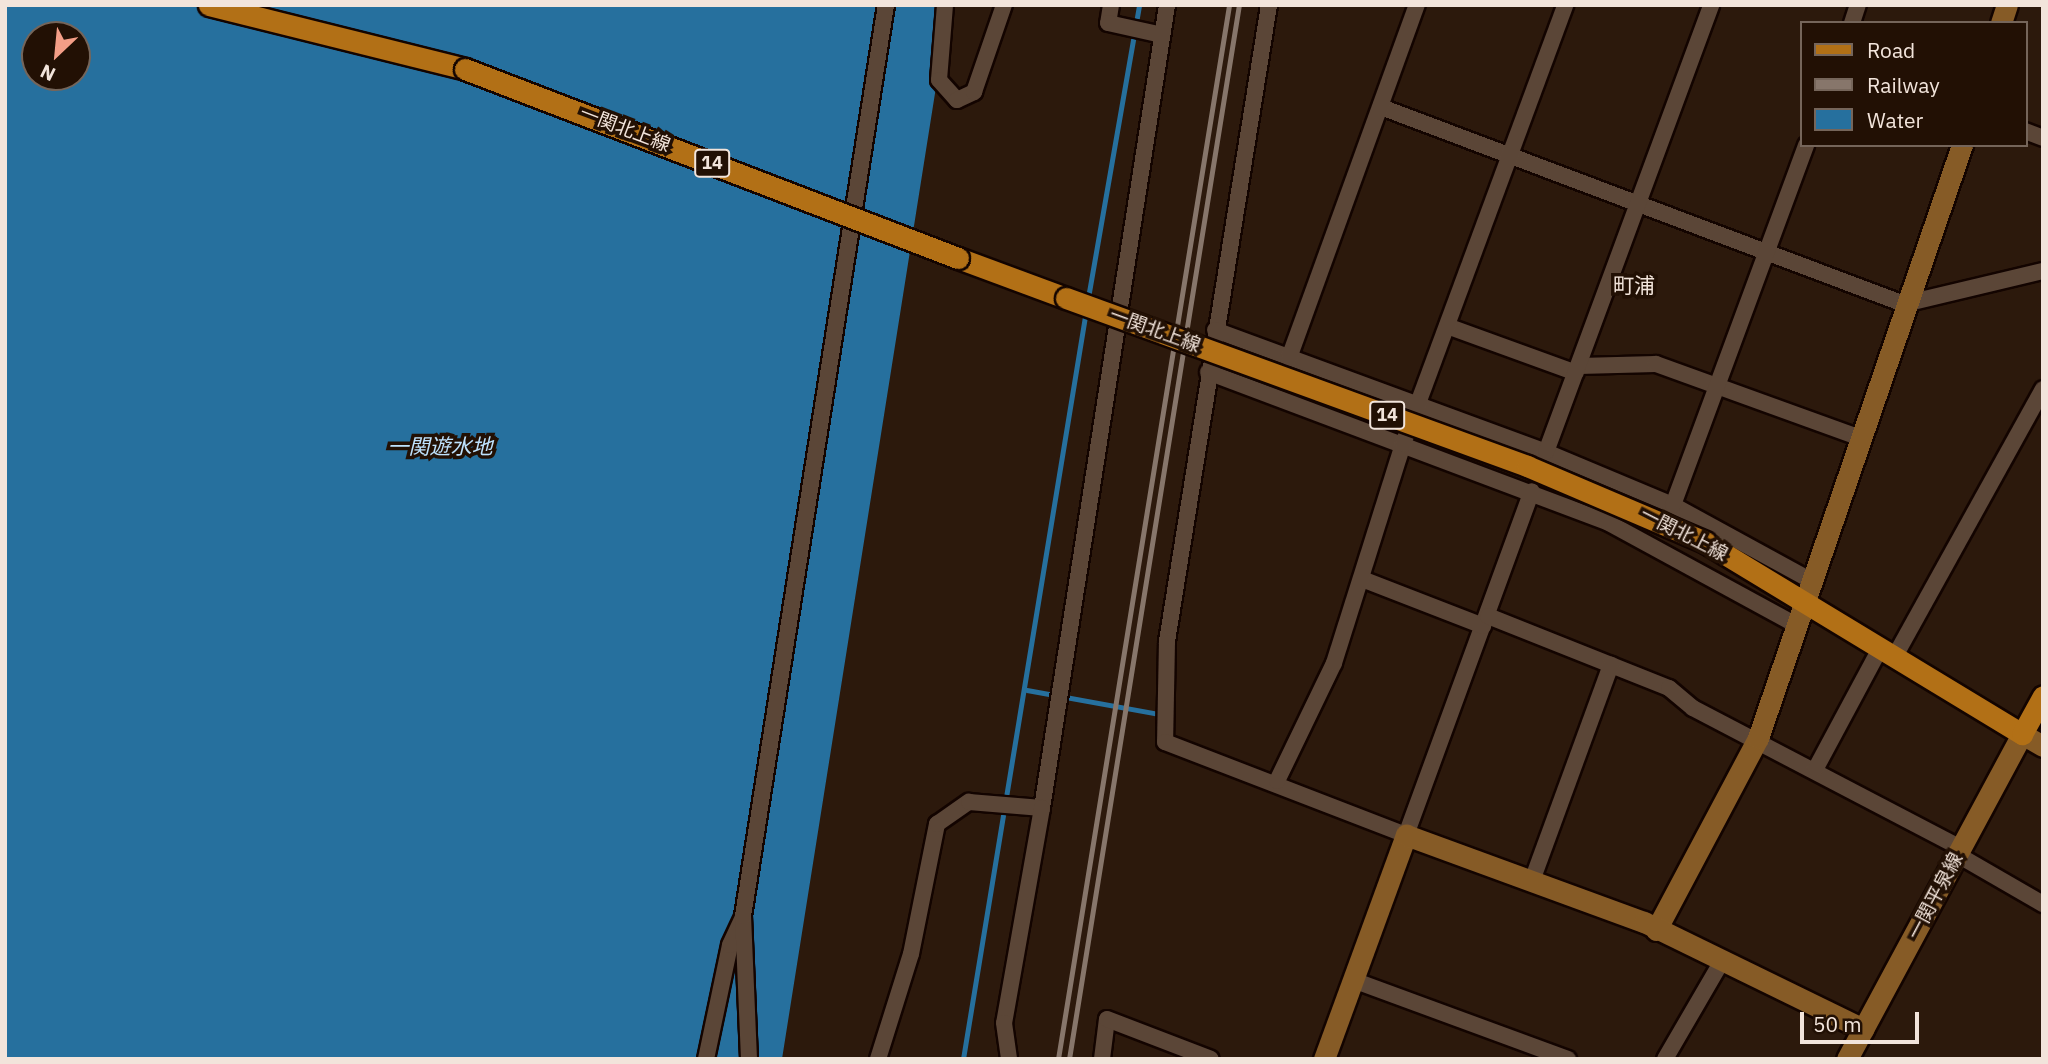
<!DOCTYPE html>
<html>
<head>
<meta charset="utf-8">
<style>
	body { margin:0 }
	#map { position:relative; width:2048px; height:1064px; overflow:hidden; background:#2c190c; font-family:"IBM Plex Sans","Noto Sans JP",sans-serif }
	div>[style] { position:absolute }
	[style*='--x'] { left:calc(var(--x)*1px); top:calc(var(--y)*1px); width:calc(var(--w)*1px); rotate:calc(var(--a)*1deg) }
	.water>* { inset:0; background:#26709e }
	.stream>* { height:4.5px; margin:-2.25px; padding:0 2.25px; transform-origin:2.25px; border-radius:2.25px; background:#26709e }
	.roads { filter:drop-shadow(2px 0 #130400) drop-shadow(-2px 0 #130400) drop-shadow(0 2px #130400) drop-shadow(0 -2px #130400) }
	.street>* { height:16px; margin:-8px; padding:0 8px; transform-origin:8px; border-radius:8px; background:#5b4637 }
	.secondary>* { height:21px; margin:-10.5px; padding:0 10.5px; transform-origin:10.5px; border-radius:10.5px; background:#865b26 }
	.primary>* { height:21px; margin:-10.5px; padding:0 10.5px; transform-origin:10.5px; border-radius:10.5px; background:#b27016 }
	.rail>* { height:4.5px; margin:-2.25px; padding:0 2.25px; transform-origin:2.25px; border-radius:2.25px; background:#87766b }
	.bridges { filter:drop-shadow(2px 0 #130400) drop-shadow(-2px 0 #130400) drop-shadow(0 2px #130400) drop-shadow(0 -2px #130400) }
	.primary-bridge>* { height:21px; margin:-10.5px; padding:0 10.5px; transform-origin:10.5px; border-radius:10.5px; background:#b27016 }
	span { translate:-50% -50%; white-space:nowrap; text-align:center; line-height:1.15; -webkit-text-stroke:7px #221004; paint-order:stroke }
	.shield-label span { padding:2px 5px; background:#221004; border:2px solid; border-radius:5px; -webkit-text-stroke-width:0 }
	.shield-label { font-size:18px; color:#f2e4db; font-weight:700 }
	.street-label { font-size:19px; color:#f2e4db }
	.neighbourhood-label { font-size:21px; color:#f2e4db }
	.water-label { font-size:21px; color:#bee2fd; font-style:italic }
	.frame { position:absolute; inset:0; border:7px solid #f2e4db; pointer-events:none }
	.legend { position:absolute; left:1800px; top:21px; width:228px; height:126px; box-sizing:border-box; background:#221004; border:2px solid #75655a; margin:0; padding:9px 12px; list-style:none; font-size:21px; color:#f2e4db }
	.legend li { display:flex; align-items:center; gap:14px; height:35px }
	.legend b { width:35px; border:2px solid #75655a }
	.north { position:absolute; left:21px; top:21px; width:70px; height:70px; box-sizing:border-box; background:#221004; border:2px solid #75655a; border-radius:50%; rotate:206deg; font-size:19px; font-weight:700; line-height:28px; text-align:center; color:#f2e4db }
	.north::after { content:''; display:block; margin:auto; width:24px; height:32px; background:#f49e87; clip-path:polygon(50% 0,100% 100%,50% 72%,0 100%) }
	.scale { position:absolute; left:1800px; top:1012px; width:119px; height:32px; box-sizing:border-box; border:4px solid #f2e4db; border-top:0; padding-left:9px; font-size:21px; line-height:24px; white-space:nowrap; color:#f2e4db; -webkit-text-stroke:5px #221004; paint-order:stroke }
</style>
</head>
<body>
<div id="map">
	<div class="water">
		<i style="clip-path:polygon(evenodd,5px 5px,949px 5px,782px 1059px,5px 1059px,5px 5px,35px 35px,77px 35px,77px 77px,35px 77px,35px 35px)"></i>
	</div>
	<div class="stream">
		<i style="--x:1088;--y:298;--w:297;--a:-80.1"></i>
		<i style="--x:1027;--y:690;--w:129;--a:10.3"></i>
		<i style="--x:963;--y:1059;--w:759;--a:-80.67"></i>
	</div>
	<div class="roads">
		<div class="street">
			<i style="--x:945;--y:5;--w:75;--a:94.6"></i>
			<i style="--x:939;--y:80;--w:27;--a:48"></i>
			<i style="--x:957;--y:100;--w:19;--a:-25"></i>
			<i style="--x:974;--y:92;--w:92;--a:-71"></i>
			<i style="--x:1111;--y:5;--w:18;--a:99"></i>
			<i style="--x:1108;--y:23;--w:55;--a:12.5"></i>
			<i style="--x:1269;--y:5;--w:644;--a:99.11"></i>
			<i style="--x:1167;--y:641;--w:101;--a:91.1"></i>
			<i style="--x:1165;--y:742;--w:258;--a:21.1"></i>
			<i style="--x:1406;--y:835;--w:366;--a:-69.9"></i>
			<i style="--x:1852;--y:23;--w:19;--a:-72"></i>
			<i style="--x:1381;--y:107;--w:559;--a:20.64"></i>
			<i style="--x:1904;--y:304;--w:143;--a:-13.4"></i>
			<i style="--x:2025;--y:131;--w:19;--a:21"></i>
			<i style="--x:1447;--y:326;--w:137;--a:20"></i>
			<i style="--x:1215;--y:330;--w:353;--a:20.2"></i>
			<i style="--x:1546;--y:452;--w:138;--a:22.7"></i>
			<i style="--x:1673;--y:505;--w:156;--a:28.7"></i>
			<i style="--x:1289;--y:358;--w:375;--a:-70.1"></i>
			<i style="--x:1579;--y:366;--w:77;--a:-1.5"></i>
			<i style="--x:1656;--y:364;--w:217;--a:19.9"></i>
			<i style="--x:1208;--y:372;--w:428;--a:20.6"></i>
			<i style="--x:1609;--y:523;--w:213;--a:28.6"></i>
			<i style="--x:1546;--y:452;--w:476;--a:-69.7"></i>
			<i style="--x:1673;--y:505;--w:384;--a:-69.7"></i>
			<i style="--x:1362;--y:579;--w:130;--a:21.2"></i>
			<i style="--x:1488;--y:616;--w:195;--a:21.7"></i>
			<i style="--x:1669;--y:688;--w:31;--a:40"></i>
			<i style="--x:1693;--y:708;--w:302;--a:27.6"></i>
			<i style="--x:1895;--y:656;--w:305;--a:-61"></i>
			<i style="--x:1816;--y:768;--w:137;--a:-61.8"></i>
			<i style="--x:1277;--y:781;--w:131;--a:-64.2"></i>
			<i style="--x:1334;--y:663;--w:230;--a:-72.5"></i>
			<i style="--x:1403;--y:444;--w:468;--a:-69.7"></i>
			<i style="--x:1042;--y:808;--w:813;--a:-81.15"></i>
			<i style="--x:1958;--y:855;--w:98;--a:30"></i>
			<i style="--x:1533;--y:878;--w:227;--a:-69.9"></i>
			<i style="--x:1353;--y:980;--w:229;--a:20.2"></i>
			<i style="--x:706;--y:1059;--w:116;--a:-78.1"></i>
			<i style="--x:730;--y:945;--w:29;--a:-65"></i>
			<i style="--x:749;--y:1059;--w:143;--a:-92.4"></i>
			<i style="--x:743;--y:916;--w:922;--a:-81.08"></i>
			<i style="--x:878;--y:1059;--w:110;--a:-72.6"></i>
			<i style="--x:911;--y:954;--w:133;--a:-78.7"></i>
			<i style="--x:937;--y:824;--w:39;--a:-35"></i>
			<i style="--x:969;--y:802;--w:73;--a:4.7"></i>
			<i style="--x:1042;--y:808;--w:218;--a:100"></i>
			<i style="--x:1004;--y:1023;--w:36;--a:82"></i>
			<i style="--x:1102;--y:1059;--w:40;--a:-82.9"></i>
			<i style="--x:1107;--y:1019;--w:111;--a:21"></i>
			<i style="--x:1665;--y:1059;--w:113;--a:-59.8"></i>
		</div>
		<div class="secondary">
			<i style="--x:2001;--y:23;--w:19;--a:-72"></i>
			<i style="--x:1656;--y:930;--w:217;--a:-62"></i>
			<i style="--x:1758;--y:738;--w:627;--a:-71.02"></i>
			<i style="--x:1324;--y:1059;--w:239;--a:-69.9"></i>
			<i style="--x:1406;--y:835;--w:253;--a:20.1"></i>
			<i style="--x:1644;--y:922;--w:244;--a:26"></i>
			<i style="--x:1847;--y:1059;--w:369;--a:-61.7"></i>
			<i style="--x:2022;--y:734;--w:24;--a:30"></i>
		</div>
		<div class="primary">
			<i style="--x:209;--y:5;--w:264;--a:14"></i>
			<i style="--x:958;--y:258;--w:115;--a:20.3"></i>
			<i style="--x:1705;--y:542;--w:371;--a:31.2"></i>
			<i style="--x:2022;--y:734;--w:43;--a:-61.1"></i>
		</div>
	</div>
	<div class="rail">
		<i style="--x:1058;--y:1059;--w:1068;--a:-80.78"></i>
		<i style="--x:1069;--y:1059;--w:1068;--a:-80.84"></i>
	</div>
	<div class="bridges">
		<div class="primary-bridge">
			<i style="--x:465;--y:69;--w:528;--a:20.98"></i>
			<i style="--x:1066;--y:298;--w:491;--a:20"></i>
			<i style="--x:1527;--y:466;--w:194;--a:23.1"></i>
		</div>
	</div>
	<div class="shield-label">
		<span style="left:712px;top:163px">14</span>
		<span style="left:1387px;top:415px">14</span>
	</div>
	<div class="street-label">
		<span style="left:625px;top:129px;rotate:21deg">一関北上線</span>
		<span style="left:1155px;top:330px;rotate:20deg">一関北上線</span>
		<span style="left:1684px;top:534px;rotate:27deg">一関北上線</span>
		<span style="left:1935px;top:896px;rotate:-62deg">一関平泉線</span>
	</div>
	<div class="neighbourhood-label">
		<span style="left:1634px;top:285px">町浦</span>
	</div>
	<div class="water-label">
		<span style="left:440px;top:446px">一関遊水地</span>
	</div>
	<div class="frame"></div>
	<ul class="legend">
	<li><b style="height:9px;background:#b27016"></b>Road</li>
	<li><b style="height:9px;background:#87766b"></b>Railway</li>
	<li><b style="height:19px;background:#26709e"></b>Water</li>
	</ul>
	<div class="north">N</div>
	<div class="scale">50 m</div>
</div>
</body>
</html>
